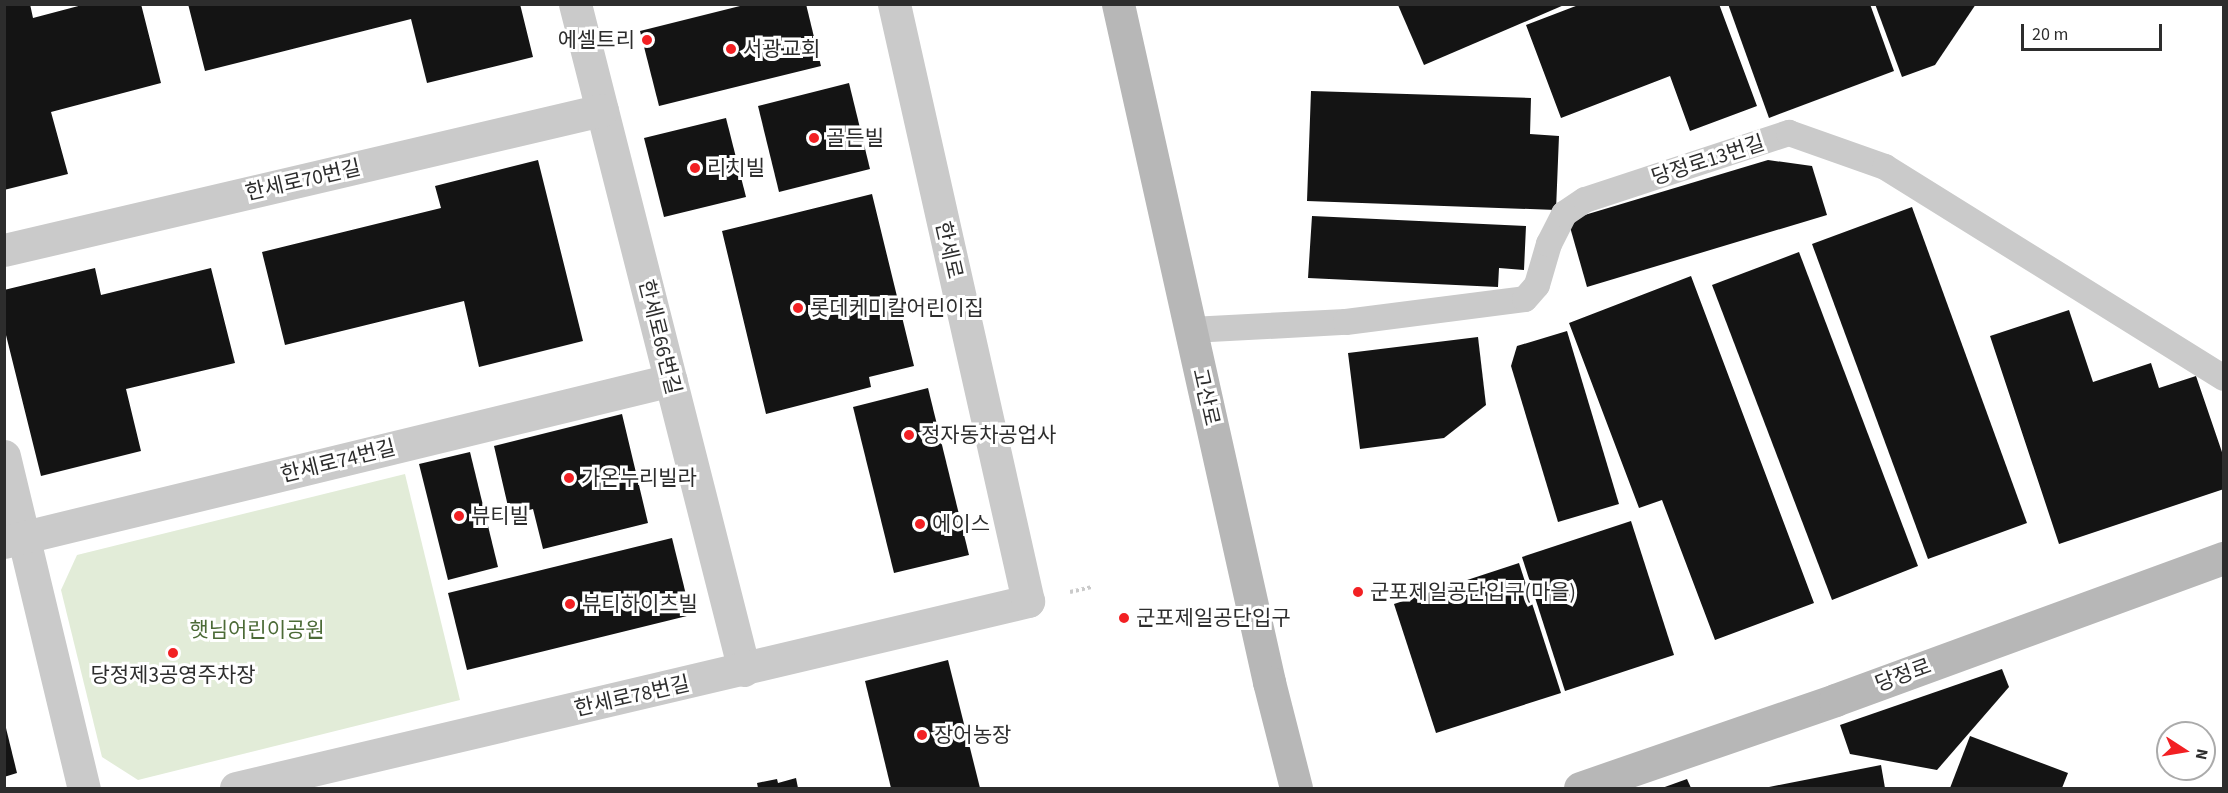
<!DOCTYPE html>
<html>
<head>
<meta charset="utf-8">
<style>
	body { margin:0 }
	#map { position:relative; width:2228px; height:793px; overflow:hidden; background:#fff; font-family:"Source Sans 3","Noto Sans KR",sans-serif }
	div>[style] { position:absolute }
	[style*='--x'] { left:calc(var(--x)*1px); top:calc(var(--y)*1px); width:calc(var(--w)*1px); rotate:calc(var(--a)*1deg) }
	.green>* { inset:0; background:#e2ecd8 }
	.building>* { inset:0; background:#141414 }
	.path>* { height:4px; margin-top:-2px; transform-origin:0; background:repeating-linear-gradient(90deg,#cacaca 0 3px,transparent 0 6px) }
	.lane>* { height:26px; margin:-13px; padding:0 13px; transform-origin:13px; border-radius:13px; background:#cacaca }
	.street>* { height:33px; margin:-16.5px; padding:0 16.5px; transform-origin:16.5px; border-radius:16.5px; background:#cacaca }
	.secondary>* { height:33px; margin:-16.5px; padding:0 16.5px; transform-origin:16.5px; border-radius:16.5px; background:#b7b7b7 }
	.dots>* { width:16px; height:16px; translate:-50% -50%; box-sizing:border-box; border:3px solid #fff; border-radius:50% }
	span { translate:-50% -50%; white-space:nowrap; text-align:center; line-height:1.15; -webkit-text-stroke:6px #fff; paint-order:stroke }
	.poi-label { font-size:21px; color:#2d2d2d }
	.right { translate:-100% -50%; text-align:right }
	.left { translate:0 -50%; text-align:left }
	.street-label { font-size:21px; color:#2d2d2d }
	.park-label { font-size:21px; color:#4c6b37 }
	.frame { position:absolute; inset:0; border:6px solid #2d2d2d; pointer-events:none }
	.north { position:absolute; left:2156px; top:721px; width:60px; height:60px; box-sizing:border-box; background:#fff; border:2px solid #ababab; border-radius:50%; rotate:102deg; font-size:16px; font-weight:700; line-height:24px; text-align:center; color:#2d2d2d }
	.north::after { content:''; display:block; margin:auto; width:21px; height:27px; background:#f22023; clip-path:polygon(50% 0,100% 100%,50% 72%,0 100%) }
	.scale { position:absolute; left:2021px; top:24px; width:141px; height:27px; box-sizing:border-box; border:3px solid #2d2d2d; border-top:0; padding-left:8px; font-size:18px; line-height:21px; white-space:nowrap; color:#2d2d2d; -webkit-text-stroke:4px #fff; paint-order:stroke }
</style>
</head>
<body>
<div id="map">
	<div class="green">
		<i style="clip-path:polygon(405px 474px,460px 700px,138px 780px,102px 757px,61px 590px,77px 555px)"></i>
	</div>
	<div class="building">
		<i style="clip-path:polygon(4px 4px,30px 4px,33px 18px,86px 4px,141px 4px,161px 83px,51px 112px,68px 174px,4px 190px)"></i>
		<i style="clip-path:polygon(188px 4px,520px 4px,533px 57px,427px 83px,411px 19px,205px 71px)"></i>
		<i style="clip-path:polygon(748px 4px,806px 4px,821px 66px,659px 106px,640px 31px)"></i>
		<i style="clip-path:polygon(1581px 4px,1719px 4px,1757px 106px,1690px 131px,1670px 76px,1561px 118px,1526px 25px)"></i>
		<i style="clip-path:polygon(1728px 4px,1870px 4px,1894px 71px,1769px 118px)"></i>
		<i style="clip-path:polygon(1875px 4px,1976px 4px,1935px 65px,1902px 77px)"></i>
		<i style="clip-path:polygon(1398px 5px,1564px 5px,1424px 65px)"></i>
		<i style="clip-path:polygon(849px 83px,870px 169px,779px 192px,758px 106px)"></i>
		<i style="clip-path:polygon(1311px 91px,1531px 98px,1530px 134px,1559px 136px,1556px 210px,1307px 201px)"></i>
		<i style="clip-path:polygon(726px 118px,746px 197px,664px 217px,644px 138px)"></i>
		<i style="clip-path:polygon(538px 160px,583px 341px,479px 367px,464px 301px,285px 345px,262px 252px,441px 208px,435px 186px)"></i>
		<i style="clip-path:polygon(1768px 160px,1812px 166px,1827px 215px,1587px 287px,1568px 220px)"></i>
		<i style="clip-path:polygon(872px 194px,914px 366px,869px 377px,871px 387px,766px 414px,722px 231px)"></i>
		<i style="clip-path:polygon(1912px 207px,2027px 523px,1928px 559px,1812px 244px)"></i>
		<i style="clip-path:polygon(1312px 216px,1526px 226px,1524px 270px,1499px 268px,1498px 287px,1308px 278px)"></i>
		<i style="clip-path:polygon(1799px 252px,1918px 566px,1832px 600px,1712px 285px)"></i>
		<i style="clip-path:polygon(95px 268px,101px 295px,211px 268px,235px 363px,126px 389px,141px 451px,41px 476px,4px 327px,4px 290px)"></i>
		<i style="clip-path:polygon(1691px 276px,1814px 603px,1715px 640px,1662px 500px,1639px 508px,1569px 323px)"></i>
		<i style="clip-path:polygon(2069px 310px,2093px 382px,2151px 363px,2159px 388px,2196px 376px,2224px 458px,2224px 489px,2059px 544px,1990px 336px)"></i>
		<i style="clip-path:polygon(1567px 331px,1619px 504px,1558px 522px,1511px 366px,1517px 346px)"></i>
		<i style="clip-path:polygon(1478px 337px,1486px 405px,1444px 438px,1360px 449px,1348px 353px)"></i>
		<i style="clip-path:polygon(928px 388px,969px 555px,894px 573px,853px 407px)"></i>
		<i style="clip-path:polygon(622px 414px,648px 523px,543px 549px,533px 509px,510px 515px,494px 446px)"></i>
		<i style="clip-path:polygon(470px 452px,498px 567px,448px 580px,419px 464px)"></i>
		<i style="clip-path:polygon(1631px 521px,1674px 655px,1565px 691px,1522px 557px)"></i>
		<i style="clip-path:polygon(672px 538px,691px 615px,467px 670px,448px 593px)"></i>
		<i style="clip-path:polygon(1519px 563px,1561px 693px,1436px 733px,1394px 604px)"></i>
		<i style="clip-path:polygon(948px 660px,980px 788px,891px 788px,865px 681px)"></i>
		<i style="clip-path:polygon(2002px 669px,2009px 687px,1937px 770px,1850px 754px,1840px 725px)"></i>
		<i style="clip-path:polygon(5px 724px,17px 773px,4px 777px,4px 725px)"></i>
		<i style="clip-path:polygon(1970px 736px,2068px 773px,2062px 788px,1950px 788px)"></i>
		<i style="clip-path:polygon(1881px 765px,1885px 788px,1769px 788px,1769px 787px)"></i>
		<i style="clip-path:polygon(796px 778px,798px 788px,758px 788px,757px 783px,777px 779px,778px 783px)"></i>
		<i style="clip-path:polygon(1687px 779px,1691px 788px,1662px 788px)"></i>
	</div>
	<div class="path">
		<i style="--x:1070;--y:592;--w:23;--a:-13"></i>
	</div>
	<div class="lane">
		<i style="--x:1191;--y:330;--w:155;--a:-3"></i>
		<i style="--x:1346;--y:322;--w:180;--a:-7.3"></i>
		<i style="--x:1525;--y:299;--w:18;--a:-49"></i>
		<i style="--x:1537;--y:285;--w:43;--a:-73.7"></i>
		<i style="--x:1549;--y:244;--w:34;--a:-63"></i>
		<i style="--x:1564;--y:214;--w:25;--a:-34"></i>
		<i style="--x:1585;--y:200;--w:215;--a:-18.2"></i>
		<i style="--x:1789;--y:133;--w:102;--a:19.5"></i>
		<i style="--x:1885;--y:167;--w:399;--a:31.9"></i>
	</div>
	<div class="street">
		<i style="--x:575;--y:4;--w:687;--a:75.76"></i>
		<i style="--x:4;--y:250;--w:614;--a:-13.18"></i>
		<i style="--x:4;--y:456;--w:342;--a:76.5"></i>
		<i style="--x:4;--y:542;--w:686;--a:-13.65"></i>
		<i style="--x:236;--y:788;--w:814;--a:-13.28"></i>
		<i style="--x:1028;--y:601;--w:612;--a:-102.65"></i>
	</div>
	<div class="secondary">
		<i style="--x:1118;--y:4;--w:695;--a:77.44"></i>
		<i style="--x:1269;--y:682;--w:109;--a:75.7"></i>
		<i style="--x:1580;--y:788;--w:270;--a:-19"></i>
		<i style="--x:1835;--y:700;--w:414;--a:-20.1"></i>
	</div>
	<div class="dots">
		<i style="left:647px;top:40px;background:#f22023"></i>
		<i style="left:731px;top:49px;background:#f22023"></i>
		<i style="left:814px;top:138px;background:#f22023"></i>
		<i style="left:695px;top:168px;background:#f22023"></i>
		<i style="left:798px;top:308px;background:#f22023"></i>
		<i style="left:909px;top:435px;background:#f22023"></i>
		<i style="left:569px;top:478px;background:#f22023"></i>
		<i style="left:459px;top:516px;background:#f22023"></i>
		<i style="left:920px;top:524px;background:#f22023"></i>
		<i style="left:1358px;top:592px;background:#f22023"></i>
		<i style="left:570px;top:604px;background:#f22023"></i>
		<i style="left:1124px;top:618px;background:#f22023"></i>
		<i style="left:173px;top:653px;background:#f22023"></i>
		<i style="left:922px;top:735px;background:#f22023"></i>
	</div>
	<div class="poi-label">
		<span class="right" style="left:635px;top:40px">에셀트리</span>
		<span class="left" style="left:743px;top:49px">서광교회</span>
		<span class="left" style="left:826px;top:138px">골든빌</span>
		<span class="left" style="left:707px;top:168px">리치빌</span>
		<span class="left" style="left:810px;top:308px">롯데케미칼어린이집</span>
		<span class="left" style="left:921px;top:435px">정자동차공업사</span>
		<span class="left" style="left:581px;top:478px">가온누리빌라</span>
		<span class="left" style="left:471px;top:516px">뷰티빌</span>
		<span class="left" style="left:932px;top:524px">에이스</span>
		<span class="left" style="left:1370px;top:592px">군포제일공단입구(마을)</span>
		<span class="left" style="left:582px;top:604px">뷰티하이츠빌</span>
		<span class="left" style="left:1136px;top:618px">군포제일공단입구</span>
		<span style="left:173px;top:675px">당정제3공영주차장</span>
		<span class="left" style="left:934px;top:735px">장어농장</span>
	</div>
	<div class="street-label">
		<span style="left:1708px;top:160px;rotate:-18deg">당정로13번길</span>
		<span style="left:303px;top:180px;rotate:-13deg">한세로70번길</span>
		<span style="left:949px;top:250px;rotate:77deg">한세로</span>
		<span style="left:660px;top:337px;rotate:76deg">한세로66번길</span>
		<span style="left:1206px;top:397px;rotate:77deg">고산로</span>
		<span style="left:338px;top:461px;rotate:-14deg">한세로74번길</span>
		<span style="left:1903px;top:675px;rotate:-20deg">당정로</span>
		<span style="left:632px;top:696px;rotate:-13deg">한세로78번길</span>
	</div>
	<div class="park-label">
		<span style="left:257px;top:630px">햇님어린이공원</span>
	</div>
	<div class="frame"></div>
	<div class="north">N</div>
	<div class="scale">20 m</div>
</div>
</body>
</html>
